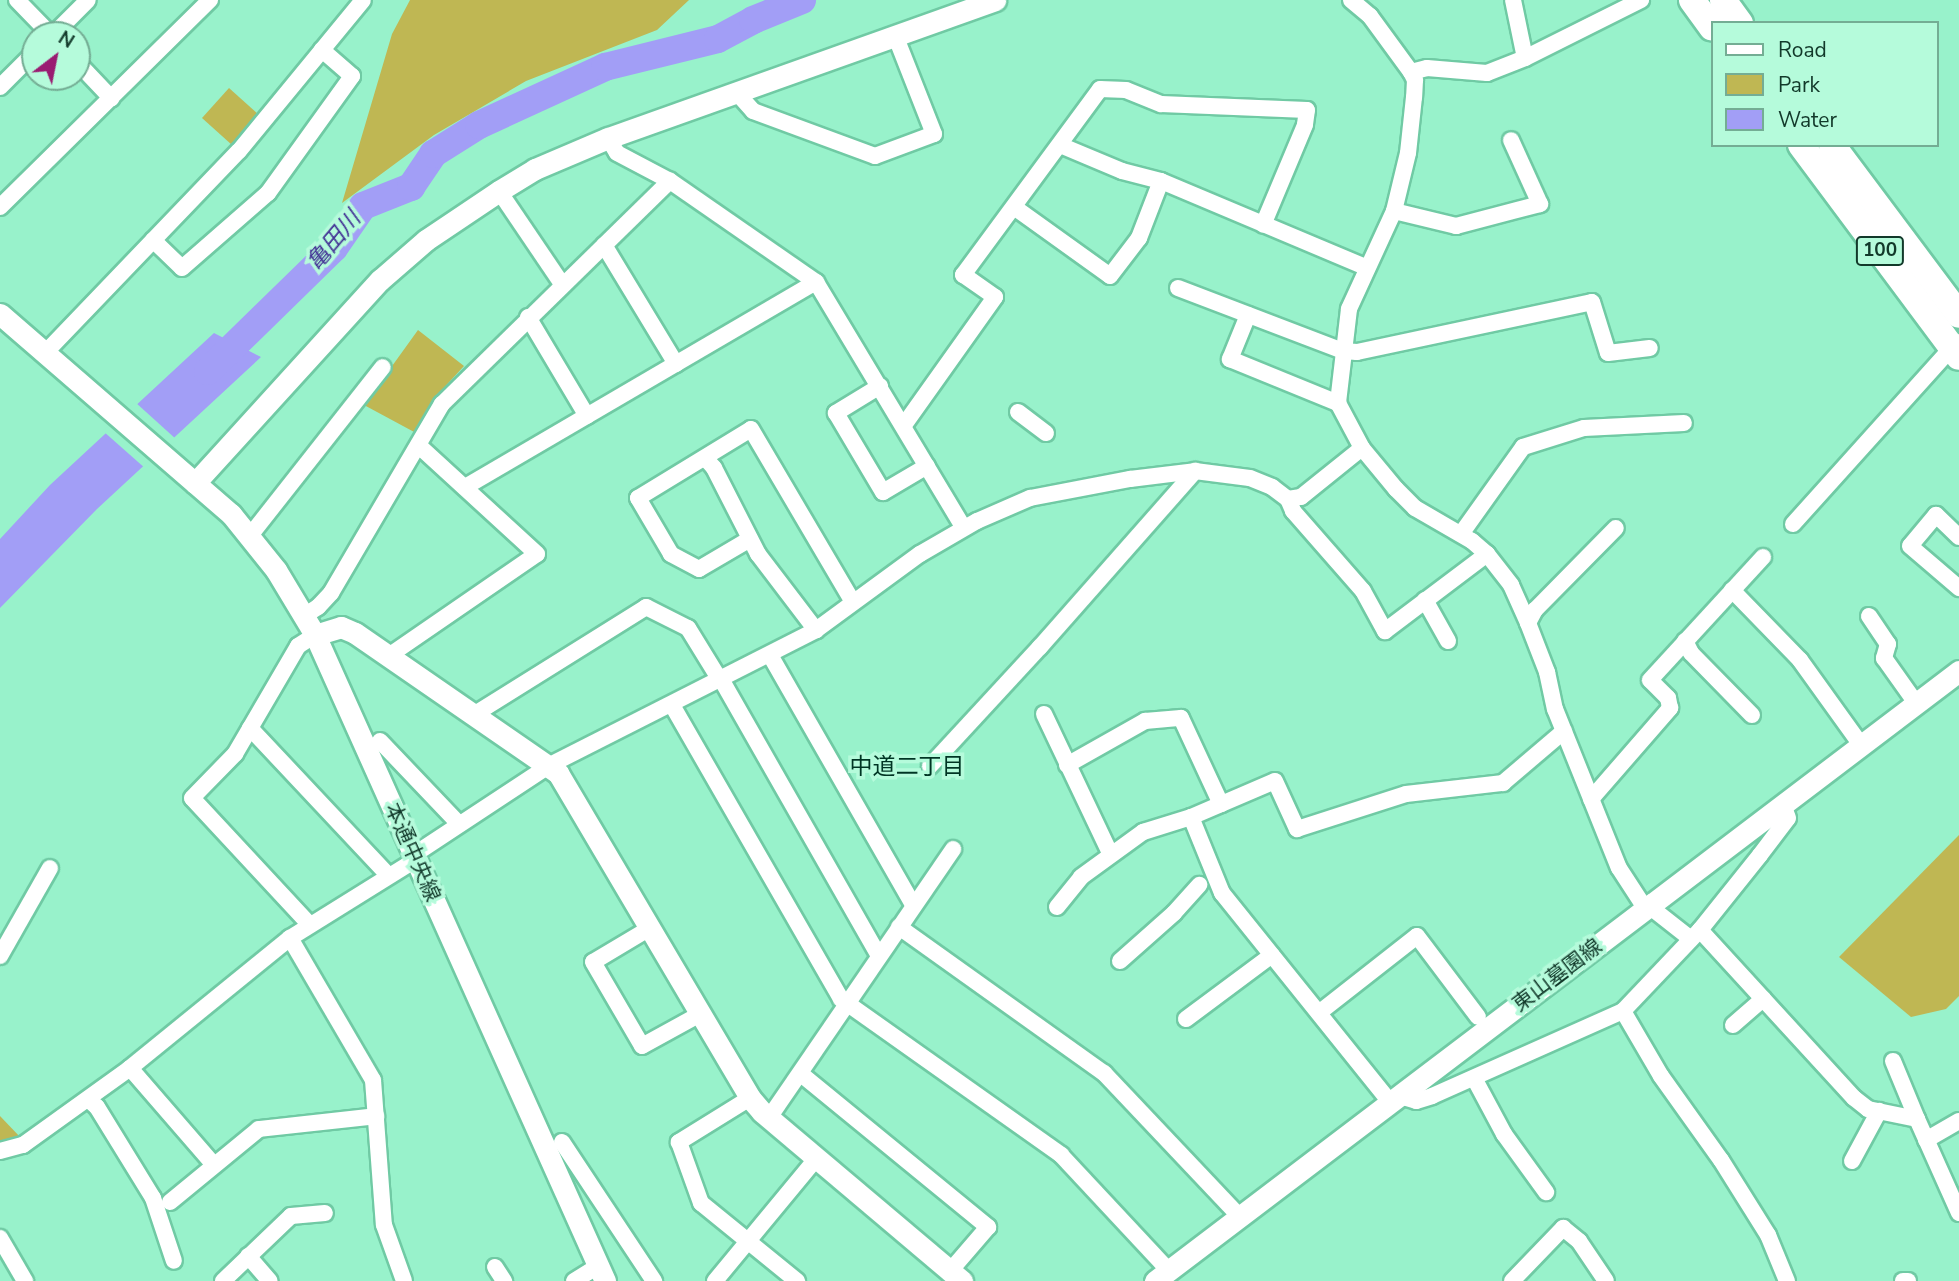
<!DOCTYPE html>
<html>
<head>
<meta charset="utf-8">
<style>
	body { margin:0 }
	#map { position:relative; width:1959px; height:1281px; overflow:hidden; background:#98f2cb; font-family:"Nunito Sans","Noto Sans JP",sans-serif }
	div>[style] { position:absolute }
	[style*='--x'] { left:calc(var(--x)*1px); top:calc(var(--y)*1px); width:calc(var(--w)*1px); rotate:calc(var(--a)*1deg) }
	.green>* { inset:0; background:#bfb753 }
	.water>* { inset:0; background:#a29ef6 }
	.pier>* { inset:0; background:#98f2cb }
	.river>* { height:28px; margin:-14px; padding:0 14px; transform-origin:14px; border-radius:14px; background:#a29ef6 }
	.roads { filter:drop-shadow(2px 0 #70caa4) drop-shadow(-2px 0 #70caa4) drop-shadow(0 2px #70caa4) drop-shadow(0 -2px #70caa4) }
	.minor>* { height:16px; margin:-8px; padding:0 8px; transform-origin:8px; border-radius:8px; background:#fff }
	.tertiary>* { height:21px; margin:-10.5px; padding:0 10.5px; transform-origin:10.5px; border-radius:10.5px; background:#fff }
	.primary>* { height:26px; margin:-13px; padding:0 13px; transform-origin:13px; border-radius:13px; background:#fff }
	span { translate:-50% -50%; white-space:nowrap; text-align:center; line-height:1.15; -webkit-text-stroke:7px #b5fbdb; paint-order:stroke }
	.shield-label span { padding:2px 5px; background:#b5fbdb; border:2px solid; border-radius:5px; -webkit-text-stroke-width:0 }
	.shield-label { font-size:19px; color:#12392a; font-weight:700 }
	.street-label { font-size:21px; color:#12392a }
	.water-label { font-size:23px; color:#433295; font-style:italic }
	.neighbourhood-label { font-size:23px; color:#003524 }
	.legend { position:absolute; left:1711px; top:21px; width:228px; height:126px; box-sizing:border-box; background:#b5fbdb; border:2px solid #74ad94; margin:0; padding:9px 12px; list-style:none; font-size:21px; color:#12392a }
	.legend li { display:flex; align-items:center; gap:14px; height:35px }
	.legend b { width:35px; border:2px solid #74ad94 }
	.north { position:absolute; left:21px; top:21px; width:70px; height:70px; box-sizing:border-box; background:#b5fbdb; border:2px solid #74ad94; border-radius:50%; rotate:32deg; font-size:19px; font-weight:700; line-height:28px; text-align:center; color:#12392a }
	.north::after { content:''; display:block; margin:auto; width:24px; height:32px; background:#9a1c72; clip-path:polygon(50% 0,100% 100%,50% 72%,0 100%) }
</style>
</head>
<body>
<div id="map">
	<div class="green">
		<i style="clip-path:polygon(410px 0,689px 0,657px 30px,526px 81px,434px 135px,342px 203px,392px 34px)"></i>
		<i style="clip-path:polygon(229px 88px,259px 115px,232px 145px,202px 118px)"></i>
		<i style="clip-path:polygon(418px 330px,464px 366px,441px 391px,416px 433px,364px 405px)"></i>
		<i style="clip-path:polygon(1959px 835px,1959px 996px,1946px 1009px,1911px 1017px,1839px 957px)"></i>
		<i style="clip-path:polygon(0 1116px,21px 1138px,0 1144px)"></i>
	</div>
	<div class="water">
		<i style="clip-path:polygon(214px 333px,261px 357px,97px 509px,0 608px,0 539px,50px 485px)"></i>
	</div>
	<div class="pier">
		<i style="clip-path:polygon(135px 402px,177px 440px,146px 469px,103px 431px)"></i>
	</div>
	<div class="river">
		<i style="--x:208;--y:371;--w:176;--a:-44.3"></i>
		<i style="--x:334;--y:248;--w:51;--a:-55.4"></i>
		<i style="--x:363;--y:206;--w:52;--a:-21.6"></i>
		<i style="--x:411;--y:187;--w:40;--a:-56"></i>
		<i style="--x:433;--y:154;--w:54;--a:-32.2"></i>
		<i style="--x:479;--y:125;--w:139;--a:-24.7"></i>
		<i style="--x:605;--y:67;--w:116;--a:-13.9"></i>
		<i style="--x:718;--y:39;--w:40;--a:-28"></i>
		<i style="--x:753;--y:20;--w:53;--a:-22.2"></i>
	</div>
	<div class="roads">
		<div class="minor">
			<i style="--x:17;--y:0;--w:49;--a:45.8"></i>
			<i style="--x:1351;--y:0;--w:25;--a:40"></i>
			<i style="--x:1370;--y:16;--w:69;--a:53.8"></i>
			<i style="--x:1411;--y:72;--w:9;--a:63"></i>
			<i style="--x:1415;--y:80;--w:17;--a:93"></i>
			<i style="--x:1414;--y:97;--w:56;--a:96.1"></i>
			<i style="--x:1408;--y:153;--w:60;--a:103.6"></i>
			<i style="--x:1394;--y:211;--w:108;--a:114.7"></i>
			<i style="--x:1349;--y:309;--w:95;--a:96.7"></i>
			<i style="--x:1338;--y:403;--w:51;--a:61.9"></i>
			<i style="--x:1362;--y:448;--w:53;--a:50.3"></i>
			<i style="--x:1396;--y:489;--w:27;--a:45"></i>
			<i style="--x:1415;--y:508;--w:66;--a:30.1"></i>
			<i style="--x:1472;--y:541;--w:20;--a:41"></i>
			<i style="--x:1487;--y:554;--w:39;--a:52"></i>
			<i style="--x:1511;--y:585;--w:42;--a:65.9"></i>
			<i style="--x:1528;--y:623;--w:53;--a:68.8"></i>
			<i style="--x:1547;--y:672;--w:38;--a:78"></i>
			<i style="--x:1555;--y:709;--w:171;--a:68.1"></i>
			<i style="--x:1619;--y:868;--w:48;--a:57"></i>
			<i style="--x:1513;--y:0;--w:59;--a:78.3"></i>
			<i style="--x:53;--y:35;--w:49;--a:-45"></i>
			<i style="--x:77;--y:62;--w:50;--a:46.6"></i>
			<i style="--x:1411;--y:72;--w:16;--a:-14"></i>
			<i style="--x:1427;--y:68;--w:60;--a:4.8"></i>
			<i style="--x:1487;--y:73;--w:41;--a:-21.5"></i>
			<i style="--x:1525;--y:58;--w:130;--a:-26.6"></i>
			<i style="--x:0;--y:87;--w:49;--a:-45"></i>
			<i style="--x:737;--y:93;--w:24;--a:48"></i>
			<i style="--x:753;--y:111;--w:130;--a:20.2"></i>
			<i style="--x:875;--y:156;--w:63;--a:-20.4"></i>
			<i style="--x:934;--y:134;--w:106;--a:-111.5"></i>
			<i style="--x:608;--y:138;--w:17;--a:59"></i>
			<i style="--x:617;--y:153;--w:60;--a:27.8"></i>
			<i style="--x:670;--y:181;--w:178;--a:34.7"></i>
			<i style="--x:816;--y:282;--w:287;--a:59"></i>
			<i style="--x:1060;--y:145;--w:67;--a:22.8"></i>
			<i style="--x:1122;--y:171;--w:40;--a:14.4"></i>
			<i style="--x:1161;--y:181;--w:222;--a:22.8"></i>
			<i style="--x:499;--y:191;--w:112;--a:55.9"></i>
			<i style="--x:0;--y:207;--w:295;--a:-44.6"></i>
			<i style="--x:1014;--y:207;--w:118;--a:35.7"></i>
			<i style="--x:1110;--y:276;--w:48;--a:-52.7"></i>
			<i style="--x:1139;--y:238;--w:61;--a:-68.9"></i>
			<i style="--x:1394;--y:211;--w:64;--a:13.6"></i>
			<i style="--x:1456;--y:226;--w:87;--a:-14.7"></i>
			<i style="--x:1540;--y:204;--w:70;--a:-114.4"></i>
			<i style="--x:153;--y:240;--w:40;--a:44"></i>
			<i style="--x:182;--y:268;--w:114;--a:-41.1"></i>
			<i style="--x:268;--y:193;--w:144;--a:-54.3"></i>
			<i style="--x:352;--y:76;--w:40;--a:-139"></i>
			<i style="--x:604;--y:245;--w:139;--a:58.8"></i>
			<i style="--x:1178;--y:288;--w:177;--a:20.9"></i>
			<i style="--x:1343;--y:351;--w:14;--a:4"></i>
			<i style="--x:1357;--y:352;--w:240;--a:-12"></i>
			<i style="--x:1592;--y:302;--w:53;--a:72.6"></i>
			<i style="--x:1608;--y:353;--w:42;--a:-6.8"></i>
			<i style="--x:1248;--y:315;--w:48;--a:112.2"></i>
			<i style="--x:1230;--y:359;--w:117;--a:22.2"></i>
			<i style="--x:528;--y:317;--w:115;--a:59.2"></i>
			<i style="--x:45;--y:353;--w:280;--a:-46.2"></i>
			<i style="--x:239;--y:151;--w:195;--a:-50.6"></i>
			<i style="--x:880;--y:386;--w:52;--a:148.5"></i>
			<i style="--x:836;--y:413;--w:92;--a:59.3"></i>
			<i style="--x:883;--y:492;--w:51;--a:-30.6"></i>
			<i style="--x:1018;--y:412;--w:35;--a:37"></i>
			<i style="--x:904;--y:425;--w:157;--a:-54.6"></i>
			<i style="--x:995;--y:297;--w:39;--a:-145"></i>
			<i style="--x:963;--y:275;--w:231;--a:-53.6"></i>
			<i style="--x:1100;--y:89;--w:26;--a:2"></i>
			<i style="--x:1126;--y:90;--w:38;--a:22"></i>
			<i style="--x:1161;--y:104;--w:146;--a:2.4"></i>
			<i style="--x:1307;--y:110;--w:15;--a:98"></i>
			<i style="--x:1305;--y:125;--w:108;--a:112.8"></i>
			<i style="--x:706;--y:459;--w:12;--a:48"></i>
			<i style="--x:714;--y:468;--w:97;--a:62.9"></i>
			<i style="--x:758;--y:554;--w:96;--a:52.7"></i>
			<i style="--x:465;--y:487;--w:406;--a:-30.3"></i>
			<i style="--x:1288;--y:499;--w:13;--a:67"></i>
			<i style="--x:1293;--y:511;--w:106;--a:48.8"></i>
			<i style="--x:1363;--y:591;--w:46;--a:61.2"></i>
			<i style="--x:1385;--y:631;--w:128;--a:-37"></i>
			<i style="--x:1793;--y:524;--w:245;--a:-48"></i>
			<i style="--x:1461;--y:534;--w:107;--a:-54.5"></i>
			<i style="--x:1523;--y:447;--w:64;--a:-17.3"></i>
			<i style="--x:1584;--y:428;--w:100;--a:-2.9"></i>
			<i style="--x:249;--y:537;--w:216;--a:-51.8"></i>
			<i style="--x:1959;--y:537;--w:32;--a:-136"></i>
			<i style="--x:1936;--y:515;--w:40;--a:130"></i>
			<i style="--x:1910;--y:546;--w:65;--a:40.6"></i>
			<i style="--x:750;--y:539;--w:59;--a:149.5"></i>
			<i style="--x:699;--y:569;--w:32;--a:-152"></i>
			<i style="--x:671;--y:554;--w:65;--a:-120.5"></i>
			<i style="--x:638;--y:498;--w:132;--a:-31.4"></i>
			<i style="--x:751;--y:429;--w:201;--a:59.5"></i>
			<i style="--x:1732;--y:590;--w:98;--a:45.8"></i>
			<i style="--x:1800;--y:660;--w:105;--a:54.3"></i>
			<i style="--x:1425;--y:600;--w:47;--a:60.7"></i>
			<i style="--x:304;--y:616;--w:17;--a:-33"></i>
			<i style="--x:318;--y:607;--w:19;--a:-47"></i>
			<i style="--x:331;--y:593;--w:219;--a:-59.6"></i>
			<i style="--x:442;--y:404;--w:319;--a:-44.4"></i>
			<i style="--x:1869;--y:616;--w:34;--a:56"></i>
			<i style="--x:1888;--y:644;--w:15;--a:106"></i>
			<i style="--x:1884;--y:658;--w:55;--a:54.6"></i>
			<i style="--x:1528;--y:623;--w:15;--a:-62"></i>
			<i style="--x:1535;--y:610;--w:115;--a:-45.4"></i>
			<i style="--x:1685;--y:641;--w:13;--a:63"></i>
			<i style="--x:1691;--y:653;--w:87;--a:45.5"></i>
			<i style="--x:390;--y:655;--w:178;--a:-34.5"></i>
			<i style="--x:537;--y:554;--w:161;--a:-137.5"></i>
			<i style="--x:770;--y:655;--w:289;--a:60.2"></i>
			<i style="--x:721;--y:679;--w:319;--a:60.3"></i>
			<i style="--x:672;--y:705;--w:339;--a:60.1"></i>
			<i style="--x:841;--y:999;--w:270;--a:35.3"></i>
			<i style="--x:1061;--y:1155;--w:158;--a:47"></i>
			<i style="--x:475;--y:714;--w:202;--a:-32"></i>
			<i style="--x:646;--y:607;--w:47;--a:26.6"></i>
			<i style="--x:688;--y:628;--w:61;--a:58.4"></i>
			<i style="--x:1044;--y:714;--w:154;--a:64.6"></i>
			<i style="--x:250;--y:728;--w:202;--a:46.8"></i>
			<i style="--x:380;--y:741;--w:115;--a:46.4"></i>
			<i style="--x:1067;--y:765;--w:90;--a:-29.4"></i>
			<i style="--x:1145;--y:721;--w:36;--a:-5"></i>
			<i style="--x:1181;--y:718;--w:95;--a:65.1"></i>
			<i style="--x:930;--y:766;--w:162;--a:-47.3"></i>
			<i style="--x:1040;--y:647;--w:235;--a:-48.6"></i>
			<i style="--x:1591;--y:799;--w:121;--a:-49"></i>
			<i style="--x:1670;--y:708;--w:10;--a:-101"></i>
			<i style="--x:1668;--y:698;--w:25;--a:-135"></i>
			<i style="--x:1650;--y:680;--w:167;--a:-47.4"></i>
			<i style="--x:1191;--y:817;--w:82;--a:67.8"></i>
			<i style="--x:1222;--y:893;--w:268;--a:51.2"></i>
			<i style="--x:415;--y:854;--w:162;--a:-33.4"></i>
			<i style="--x:550;--y:765;--w:298;--a:-26.9"></i>
			<i style="--x:816;--y:630;--w:129;--a:-36.2"></i>
			<i style="--x:920;--y:554;--w:66;--a:-30.1"></i>
			<i style="--x:977;--y:521;--w:58;--a:-23.5"></i>
			<i style="--x:1030;--y:498;--w:102;--a:-10.8"></i>
			<i style="--x:1130;--y:479;--w:65;--a:-7"></i>
			<i style="--x:1195;--y:471;--w:55;--a:7.3"></i>
			<i style="--x:1250;--y:478;--w:24;--a:22"></i>
			<i style="--x:1272;--y:487;--w:20;--a:37"></i>
			<i style="--x:1288;--y:499;--w:13;--a:-9"></i>
			<i style="--x:1301;--y:497;--w:78;--a:-38.8"></i>
			<i style="--x:1649;--y:906;--w:53;--a:38.2"></i>
			<i style="--x:1057;--y:907;--w:38;--a:-51"></i>
			<i style="--x:1081;--y:877;--w:77;--a:-36"></i>
			<i style="--x:1143;--y:832;--w:50;--a:-17.4"></i>
			<i style="--x:1191;--y:817;--w:91;--a:-23.2"></i>
			<i style="--x:1275;--y:781;--w:53;--a:65.4"></i>
			<i style="--x:1297;--y:829;--w:114;--a:-17.8"></i>
			<i style="--x:1406;--y:794;--w:98;--a:-6.5"></i>
			<i style="--x:1503;--y:783;--w:80;--a:-40.4"></i>
			<i style="--x:310;--y:925;--w:173;--a:-132.9"></i>
			<i style="--x:192;--y:798;--w:62;--a:-45.7"></i>
			<i style="--x:235;--y:754;--w:125;--a:-59.7"></i>
			<i style="--x:298;--y:646;--w:20;--a:-33"></i>
			<i style="--x:899;--y:927;--w:252;--a:35.5"></i>
			<i style="--x:1104;--y:1073;--w:198;--a:46.6"></i>
			<i style="--x:650;--y:928;--w:66;--a:149.2"></i>
			<i style="--x:593;--y:962;--w:97;--a:59.7"></i>
			<i style="--x:642;--y:1046;--w:68;--a:-28.8"></i>
			<i style="--x:1700;--y:930;--w:228;--a:47.5"></i>
			<i style="--x:1854;--y:1098;--w:18;--a:38"></i>
			<i style="--x:1868;--y:1109;--w:50;--a:11.5"></i>
			<i style="--x:1917;--y:1119;--w:103;--a:65.9"></i>
			<i style="--x:290;--y:938;--w:164;--a:59.7"></i>
			<i style="--x:373;--y:1080;--w:145;--a:85.7"></i>
			<i style="--x:384;--y:1225;--w:59;--a:70.3"></i>
			<i style="--x:0;--y:956;--w:101;--a:-60.4"></i>
			<i style="--x:1120;--y:961;--w:72;--a:-41.6"></i>
			<i style="--x:1174;--y:913;--w:38;--a:-48"></i>
			<i style="--x:1623;--y:1011;--w:75;--a:59.7"></i>
			<i style="--x:1661;--y:1076;--w:103;--a:54.5"></i>
			<i style="--x:1721;--y:1160;--w:89;--a:57.9"></i>
			<i style="--x:1768;--y:1235;--w:50;--a:67.6"></i>
			<i style="--x:1320;--y:1012;--w:123;--a:-38.1"></i>
			<i style="--x:1417;--y:936;--w:101;--a:53"></i>
			<i style="--x:1186;--y:1019;--w:107;--a:-36.7"></i>
			<i style="--x:1733;--y:1025;--w:40;--a:-41"></i>
			<i style="--x:1893;--y:1061;--w:63;--a:67.5"></i>
			<i style="--x:130;--y:1068;--w:128;--a:49.1"></i>
			<i style="--x:801;--y:1074;--w:242;--a:39.3"></i>
			<i style="--x:988;--y:1227;--w:58;--a:130.8"></i>
			<i style="--x:1474;--y:1078;--w:64;--a:61.8"></i>
			<i style="--x:1504;--y:1134;--w:72;--a:54.1"></i>
			<i style="--x:1400;--y:1096;--w:17;--a:17"></i>
			<i style="--x:1416;--y:1101;--w:17;--a:-17"></i>
			<i style="--x:1432;--y:1096;--w:209;--a:-24"></i>
			<i style="--x:1623;--y:1011;--w:112;--a:-46.5"></i>
			<i style="--x:1700;--y:930;--w:96;--a:-51.3"></i>
			<i style="--x:1760;--y:855;--w:46;--a:-52.9"></i>
			<i style="--x:1788;--y:818;--w:15;--a:-110"></i>
			<i style="--x:750;--y:1098;--w:84;--a:148.2"></i>
			<i style="--x:679;--y:1142;--w:65;--a:70.2"></i>
			<i style="--x:701;--y:1203;--w:124;--a:39.1"></i>
			<i style="--x:88;--y:1099;--w:12;--a:42"></i>
			<i style="--x:97;--y:1107;--w:107;--a:58.4"></i>
			<i style="--x:153;--y:1198;--w:66;--a:71.6"></i>
			<i style="--x:769;--y:1118;--w:326;--a:-55.6"></i>
			<i style="--x:1926;--y:1140;--w:38;--a:-30"></i>
			<i style="--x:562;--y:1142;--w:167;--a:56.5"></i>
			<i style="--x:0;--y:1151;--w:24;--a:-15"></i>
			<i style="--x:23;--y:1145;--w:132;--a:-35.7"></i>
			<i style="--x:130;--y:1068;--w:206;--a:-39.1"></i>
			<i style="--x:290;--y:938;--w:150;--a:-31.9"></i>
			<i style="--x:1852;--y:1161;--w:57;--a:-61.6"></i>
			<i style="--x:170;--y:1202;--w:115;--a:-39.4"></i>
			<i style="--x:259;--y:1129;--w:118;--a:-6.3"></i>
			<i style="--x:0;--y:1238;--w:50;--a:59.8"></i>
			<i style="--x:248;--y:1256;--w:33;--a:49"></i>
			<i style="--x:495;--y:1267;--w:17;--a:57"></i>
			<i style="--x:223;--y:1281;--w:94;--a:-43.7"></i>
			<i style="--x:291;--y:1216;--w:34;--a:-5"></i>
			<i style="--x:574;--y:1281;--w:28;--a:-32"></i>
			<i style="--x:715;--y:1281;--w:158;--a:-50.4"></i>
			<i style="--x:1512;--y:1281;--w:74;--a:-46.1"></i>
			<i style="--x:1563;--y:1228;--w:21;--a:39"></i>
			<i style="--x:1579;--y:1241;--w:48;--a:56"></i>
			<i style="--x:1903;--y:1281;--w:5;--a:0"></i>
		</div>
		<div class="tertiary">
			<i style="--x:0;--y:314;--w:306;--a:40.9"></i>
			<i style="--x:231;--y:514;--w:72;--a:51.2"></i>
			<i style="--x:276;--y:570;--w:76;--a:59"></i>
			<i style="--x:315;--y:635;--w:708;--a:65.82"></i>
			<i style="--x:195;--y:483;--w:275;--a:-47.7"></i>
			<i style="--x:380;--y:280;--w:61;--a:-41"></i>
			<i style="--x:426;--y:240;--w:88;--a:-33.9"></i>
			<i style="--x:499;--y:191;--w:42;--a:-31.4"></i>
			<i style="--x:535;--y:169;--w:79;--a:-23"></i>
			<i style="--x:608;--y:138;--w:411;--a:-19.6"></i>
			<i style="--x:315;--y:635;--w:27;--a:-17"></i>
			<i style="--x:341;--y:627;--w:15;--a:23"></i>
			<i style="--x:355;--y:633;--w:247;--a:34.6"></i>
			<i style="--x:558;--y:773;--w:377;--a:59.4"></i>
			<i style="--x:750;--y:1098;--w:18;--a:49"></i>
			<i style="--x:762;--y:1112;--w:262;--a:40.2"></i>
			<i style="--x:1155;--y:1281;--w:1009;--a:-37.19"></i>
		</div>
		<div class="primary">
			<i style="--x:1692;--y:0;--w:34;--a:54"></i>
			<i style="--x:1723;--y:0;--w:29;--a:54"></i>
			<i style="--x:1801;--y:145;--w:264;--a:53.3"></i>
			<i style="--x:1832;--y:145;--w:212;--a:53.2"></i>
		</div>
	</div>
	<div class="shield-label">
		<span style="left:1880px;top:251px">100</span>
	</div>
	<div class="street-label">
		<span style="left:413px;top:852px;rotate:66deg">本通中央線</span>
		<span style="left:1557px;top:975px;rotate:-37deg">東山墓園線</span>
	</div>
	<div class="water-label">
		<span style="left:334px;top:241px;rotate:-50deg">亀田川</span>
	</div>
	<div class="neighbourhood-label">
		<span style="left:907px;top:767px">中道二丁目</span>
	</div>
	<ul class="legend">
	<li><b style="height:9px;background:#fff"></b>Road</li>
	<li><b style="height:19px;background:#bfb753"></b>Park</li>
	<li><b style="height:19px;background:#a29ef6"></b>Water</li>
	</ul>
	<div class="north">N</div>
</div>
</body>
</html>
